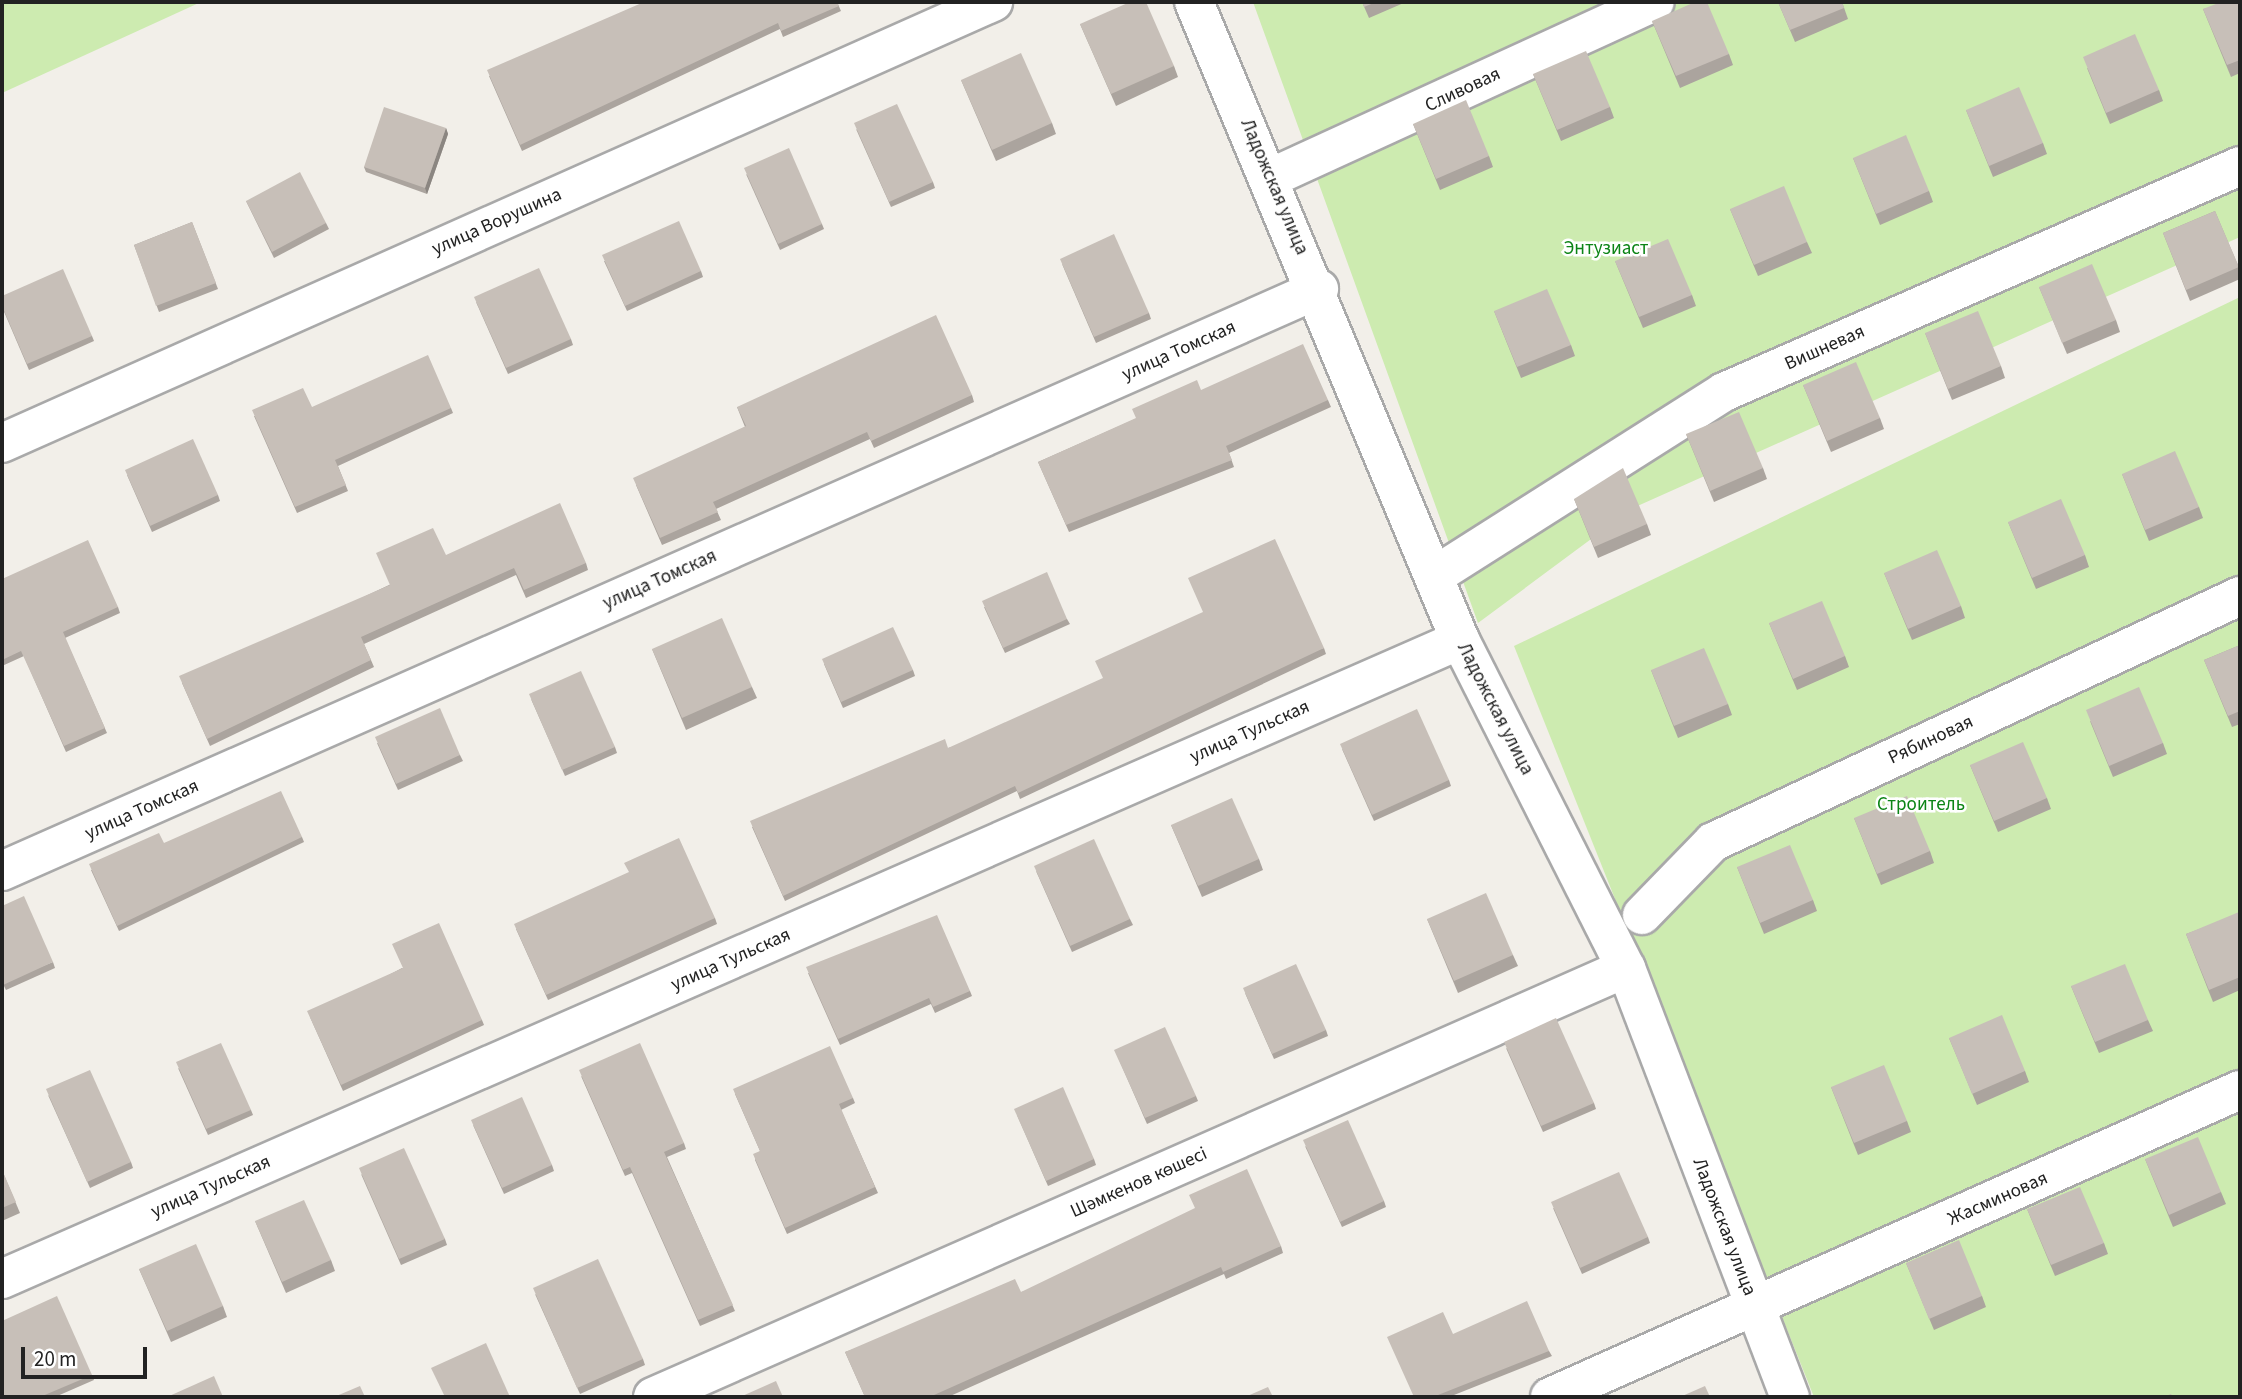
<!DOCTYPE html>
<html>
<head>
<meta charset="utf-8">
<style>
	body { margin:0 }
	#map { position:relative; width:2242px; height:1399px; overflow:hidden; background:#f2efe9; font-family:"Source Sans 3",sans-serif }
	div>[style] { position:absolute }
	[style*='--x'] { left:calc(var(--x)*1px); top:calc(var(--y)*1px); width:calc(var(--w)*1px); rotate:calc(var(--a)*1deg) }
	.grass>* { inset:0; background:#cdebb0 }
	.roads { filter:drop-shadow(2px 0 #a9a9a9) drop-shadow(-2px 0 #a9a9a9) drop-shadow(0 2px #a9a9a9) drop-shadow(0 -2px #a9a9a9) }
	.street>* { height:38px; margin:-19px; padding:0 19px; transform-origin:19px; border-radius:19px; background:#fff }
	.wall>* { inset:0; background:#aba49e }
	.shaded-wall>* { inset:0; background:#8b8681 }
	.building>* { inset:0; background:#c7bfb8 }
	span { translate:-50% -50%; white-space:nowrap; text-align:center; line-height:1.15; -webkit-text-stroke:5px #fff; paint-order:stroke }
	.street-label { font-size:19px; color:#222 }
	.park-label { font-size:19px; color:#0c8416 }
	.frame { position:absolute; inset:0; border:4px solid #222; pointer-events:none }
	.scale { position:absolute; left:21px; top:1347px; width:126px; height:32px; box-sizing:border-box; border:4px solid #222; border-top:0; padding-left:9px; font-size:21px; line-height:24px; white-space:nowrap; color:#222; -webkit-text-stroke:5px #fff; paint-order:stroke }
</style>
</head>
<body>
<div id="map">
	<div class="grass">
		<i style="clip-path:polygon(2px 2px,201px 2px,2px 93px)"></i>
		<i style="clip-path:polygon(1253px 2px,2240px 2px,2240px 237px,1633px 508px,1478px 623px)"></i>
		<i style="clip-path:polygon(2240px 297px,2240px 1397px,1814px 1397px,1514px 646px)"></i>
	</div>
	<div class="roads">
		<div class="street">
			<i style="--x:1194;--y:2;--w:691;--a:67.37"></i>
			<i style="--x:1460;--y:640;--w:368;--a:63.2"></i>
			<i style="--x:1626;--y:968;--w:459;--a:69.1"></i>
			<i style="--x:1270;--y:178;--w:423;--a:-24.6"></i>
			<i style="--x:2;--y:443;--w:1085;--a:-23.99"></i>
			<i style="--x:1434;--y:576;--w:343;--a:-32.4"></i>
			<i style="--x:1724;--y:392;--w:563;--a:-23.65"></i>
			<i style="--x:2;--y:871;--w:1440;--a:-23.84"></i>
			<i style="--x:1642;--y:915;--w:102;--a:-45.8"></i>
			<i style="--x:1713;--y:842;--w:582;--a:-25.02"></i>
			<i style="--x:2;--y:1279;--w:1592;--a:-23.67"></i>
			<i style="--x:653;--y:1397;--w:1063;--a:-23.79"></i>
			<i style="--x:1550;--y:1397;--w:755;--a:-23.99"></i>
		</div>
	</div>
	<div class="wall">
		<i style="clip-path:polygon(837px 2px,841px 11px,783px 37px,780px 29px,522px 151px,489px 76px)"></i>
		<i style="clip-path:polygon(1362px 2px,1406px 2px,1369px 18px)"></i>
		<i style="clip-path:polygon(1778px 2px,1842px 2px,1848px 19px,1795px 42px)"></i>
		<i style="clip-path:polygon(2240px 2px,2240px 73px,2231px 77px,2203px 9px)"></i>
		<i style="clip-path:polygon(1652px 21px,1729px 54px,1733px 65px,1680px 88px)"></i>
		<i style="clip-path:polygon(1080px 24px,1174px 66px,1178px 77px,1116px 106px)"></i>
		<i style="clip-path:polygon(2087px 68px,2159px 90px,2163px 101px,2110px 124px)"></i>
		<i style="clip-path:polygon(1533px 74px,1610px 107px,1614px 118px,1561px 141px)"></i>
		<i style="clip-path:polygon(961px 80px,1052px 123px,1056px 134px,996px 161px)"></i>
		<i style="clip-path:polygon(1966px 110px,2043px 143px,2047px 154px,1993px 177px)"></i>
		<i style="clip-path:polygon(1413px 124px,1489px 156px,1493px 167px,1440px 190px)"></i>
		<i style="clip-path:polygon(446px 128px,448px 134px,427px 194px,366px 172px,364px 167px)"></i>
		<i style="clip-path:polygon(856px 129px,933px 182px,935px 188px,891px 207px)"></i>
		<i style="clip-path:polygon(1853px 158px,1929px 191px,1933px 202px,1880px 225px)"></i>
		<i style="clip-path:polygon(746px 174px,822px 224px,824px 229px,780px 250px)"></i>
		<i style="clip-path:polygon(246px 201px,326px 223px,329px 229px,274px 258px)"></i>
		<i style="clip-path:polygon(1730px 209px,1807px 242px,1812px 253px,1758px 276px)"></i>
		<i style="clip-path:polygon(2215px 211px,2240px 270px,2240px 279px,2190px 301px,2163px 233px)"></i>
		<i style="clip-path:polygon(192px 222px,218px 289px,159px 312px,134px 245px)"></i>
		<i style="clip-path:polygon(604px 261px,701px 271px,703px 277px,627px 311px)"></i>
		<i style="clip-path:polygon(1615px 261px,1692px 295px,1696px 306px,1643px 328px)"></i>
		<i style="clip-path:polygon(1062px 264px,1149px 313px,1151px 319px,1096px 343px)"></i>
		<i style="clip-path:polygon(2039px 287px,2116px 320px,2120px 332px,2067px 354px)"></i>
		<i style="clip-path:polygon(476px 302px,571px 339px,573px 345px,508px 374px)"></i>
		<i style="clip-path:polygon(2px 307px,92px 336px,94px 341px,29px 370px)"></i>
		<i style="clip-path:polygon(1494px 311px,1571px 345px,1575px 356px,1521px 378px)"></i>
		<i style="clip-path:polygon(1925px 333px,2001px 366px,2005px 378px,1952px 400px)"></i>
		<i style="clip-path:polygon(1803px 385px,1880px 418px,1884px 429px,1831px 452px)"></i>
		<i style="clip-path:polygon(1201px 390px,1328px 400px,1331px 407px,1229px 453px,1234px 467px,1069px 532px,1038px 462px)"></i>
		<i style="clip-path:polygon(972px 395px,974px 402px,874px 448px,870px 439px,716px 509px,721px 520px,662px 545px,636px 485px,745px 427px,737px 407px)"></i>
		<i style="clip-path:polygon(312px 407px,451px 408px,453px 413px,338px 466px,348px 491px,297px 513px,254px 416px)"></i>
		<i style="clip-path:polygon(1686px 434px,1763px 468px,1767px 479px,1714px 502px)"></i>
		<i style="clip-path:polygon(2122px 474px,2199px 507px,2203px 518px,2149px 541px)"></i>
		<i style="clip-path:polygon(127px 475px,218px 495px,220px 501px,152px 532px)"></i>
		<i style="clip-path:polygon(1574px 499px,1647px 524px,1651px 535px,1598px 558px)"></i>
		<i style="clip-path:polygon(2008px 522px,2085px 555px,2089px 567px,2036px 589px)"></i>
		<i style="clip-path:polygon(446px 555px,586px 563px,588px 570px,526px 598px,516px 575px,364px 644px,374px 667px,210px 746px,182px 683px,389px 585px)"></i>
		<i style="clip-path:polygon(1884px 573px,1961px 606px,1965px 618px,1912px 640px)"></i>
		<i style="clip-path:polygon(2px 579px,118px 607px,120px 613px,65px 638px,107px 733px,66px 752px,24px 656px,2px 666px)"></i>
		<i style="clip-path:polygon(984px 607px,1067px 619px,1070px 624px,1005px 653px)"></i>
		<i style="clip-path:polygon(1769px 623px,1845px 656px,1849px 667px,1797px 690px)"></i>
		<i style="clip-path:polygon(2240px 645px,2240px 724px,2232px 727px,2204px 660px)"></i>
		<i style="clip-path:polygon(1324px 648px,1326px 654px,1020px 799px,1017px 791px,785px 901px,752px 827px,948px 748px)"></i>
		<i style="clip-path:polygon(652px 649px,752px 687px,757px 698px,686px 730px)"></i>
		<i style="clip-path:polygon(824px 664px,913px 670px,915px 676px,843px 708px)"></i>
		<i style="clip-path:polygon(1651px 670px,1728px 704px,1732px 715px,1678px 738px)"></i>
		<i style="clip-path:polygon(531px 699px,615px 747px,617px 753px,565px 776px)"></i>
		<i style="clip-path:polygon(2090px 721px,2163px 743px,2167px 754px,2113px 777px)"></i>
		<i style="clip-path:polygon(377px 743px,460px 755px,463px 761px,398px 790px)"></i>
		<i style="clip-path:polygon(1342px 749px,1449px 780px,1451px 786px,1374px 821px)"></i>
		<i style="clip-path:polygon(1970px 765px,2047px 798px,2051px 809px,1998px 832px)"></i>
		<i style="clip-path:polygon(1854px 818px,1930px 851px,1934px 863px,1881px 885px)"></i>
		<i style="clip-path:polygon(1171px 825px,1259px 859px,1263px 870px,1202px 897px)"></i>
		<i style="clip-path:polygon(302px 837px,304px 842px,119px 931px,91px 870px,164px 843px)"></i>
		<i style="clip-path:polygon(1737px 867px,1813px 900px,1817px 911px,1764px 934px)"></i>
		<i style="clip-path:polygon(1036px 871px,1130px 919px,1133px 925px,1072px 952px)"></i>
		<i style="clip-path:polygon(2240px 914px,2240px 990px,2213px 1002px,2186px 934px)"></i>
		<i style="clip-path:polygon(715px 918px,717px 924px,548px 1000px,516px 929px)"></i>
		<i style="clip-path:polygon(1427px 919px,1513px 955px,1518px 966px,1458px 993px)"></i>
		<i style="clip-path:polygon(53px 962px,55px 968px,6px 990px,2px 982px)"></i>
		<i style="clip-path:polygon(402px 968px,482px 1020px,484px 1025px,343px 1091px,310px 1017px)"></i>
		<i style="clip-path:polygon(808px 973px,970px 991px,972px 996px,935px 1013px,931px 1004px,840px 1045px)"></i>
		<i style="clip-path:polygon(2071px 986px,2148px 1020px,2153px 1031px,2099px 1053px)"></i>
		<i style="clip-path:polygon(1245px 993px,1326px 1030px,1328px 1036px,1274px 1059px)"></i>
		<i style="clip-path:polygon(1949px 1038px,2025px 1071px,2029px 1082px,1977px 1105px)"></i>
		<i style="clip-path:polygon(1506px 1048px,1594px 1103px,1596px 1109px,1543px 1132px)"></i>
		<i style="clip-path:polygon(1117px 1055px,1196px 1096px,1198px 1101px,1147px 1124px)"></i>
		<i style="clip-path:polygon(178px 1068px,251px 1110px,253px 1115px,208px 1135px)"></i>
		<i style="clip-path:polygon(581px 1076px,684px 1143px,686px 1149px,667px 1157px,735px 1311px,700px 1326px,632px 1173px,625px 1176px)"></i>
		<i style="clip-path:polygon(1831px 1087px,1907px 1121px,1911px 1132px,1858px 1155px)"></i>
		<i style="clip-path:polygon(735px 1094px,853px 1098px,855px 1103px,841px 1110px,878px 1193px,787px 1234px,755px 1160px,760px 1151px)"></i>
		<i style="clip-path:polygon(48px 1095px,131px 1162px,133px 1168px,90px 1188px)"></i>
		<i style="clip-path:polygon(1017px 1115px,1094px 1159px,1096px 1165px,1048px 1186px)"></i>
		<i style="clip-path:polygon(473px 1125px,552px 1165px,554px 1171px,504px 1194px)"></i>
		<i style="clip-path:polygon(1305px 1146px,1384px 1201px,1386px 1207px,1342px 1227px)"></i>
		<i style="clip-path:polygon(2145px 1159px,2221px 1192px,2226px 1204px,2173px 1227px)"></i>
		<i style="clip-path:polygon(2px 1170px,20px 1213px,2px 1221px)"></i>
		<i style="clip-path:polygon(361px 1174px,445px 1239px,447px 1245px,401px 1265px)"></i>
		<i style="clip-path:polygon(1553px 1208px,1648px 1237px,1650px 1243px,1582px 1274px)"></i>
		<i style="clip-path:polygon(2027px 1209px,2104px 1243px,2108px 1254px,2055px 1276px)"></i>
		<i style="clip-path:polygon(255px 1221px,331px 1260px,335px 1271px,286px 1293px)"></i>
		<i style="clip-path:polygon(1281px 1246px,1283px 1253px,1226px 1279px,1224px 1274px,948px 1397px,865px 1397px,845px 1352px,1021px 1292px)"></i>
		<i style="clip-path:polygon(1906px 1263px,1982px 1296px,1986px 1307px,1934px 1330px)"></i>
		<i style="clip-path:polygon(139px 1269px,223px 1306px,227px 1317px,171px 1342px)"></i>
		<i style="clip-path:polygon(535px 1294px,643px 1359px,645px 1365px,580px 1394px)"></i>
		<i style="clip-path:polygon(1453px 1334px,1549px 1351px,1552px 1356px,1449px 1397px,1414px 1397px)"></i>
		<i style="clip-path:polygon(92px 1375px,94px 1380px,55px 1397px,2px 1397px)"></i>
	</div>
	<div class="shaded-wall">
		<i style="clip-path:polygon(446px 128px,448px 134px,427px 194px,425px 188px)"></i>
	</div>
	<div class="building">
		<i style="clip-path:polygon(644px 2px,837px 2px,839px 6px,781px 31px,778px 23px,520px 145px,487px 70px)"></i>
		<i style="clip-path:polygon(1130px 2px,1146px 2px,1174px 66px,1111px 94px,1080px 24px)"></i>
		<i style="clip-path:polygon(1362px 2px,1376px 2px,1364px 7px)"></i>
		<i style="clip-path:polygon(1695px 2px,1707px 2px,1729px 54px,1676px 76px,1652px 21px)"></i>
		<i style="clip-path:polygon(1778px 2px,1842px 2px,1844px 8px,1790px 30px)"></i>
		<i style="clip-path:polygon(2221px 2px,2240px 2px,2240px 60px,2227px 65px,2203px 9px)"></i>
		<i style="clip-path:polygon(2135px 34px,2159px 90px,2106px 113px,2083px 57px)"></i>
		<i style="clip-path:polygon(1586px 51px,1610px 107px,1557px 130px,1533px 74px)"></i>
		<i style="clip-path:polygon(1021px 53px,1052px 123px,992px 150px,961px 80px)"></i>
		<i style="clip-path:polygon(2019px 87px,2043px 143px,1989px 166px,1966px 110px)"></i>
		<i style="clip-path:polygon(1466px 100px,1489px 156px,1436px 179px,1413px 124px)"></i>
		<i style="clip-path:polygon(897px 104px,933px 182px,889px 202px,854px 123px)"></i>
		<i style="clip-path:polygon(384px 107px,446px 128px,425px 188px,364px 167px)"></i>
		<i style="clip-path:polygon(1906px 135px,1929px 191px,1876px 214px,1853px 158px)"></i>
		<i style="clip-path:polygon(789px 148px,822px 224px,778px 244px,744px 168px)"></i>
		<i style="clip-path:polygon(300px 172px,326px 223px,272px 252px,246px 201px)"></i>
		<i style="clip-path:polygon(1784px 186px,1807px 242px,1754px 265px,1730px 209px)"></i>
		<i style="clip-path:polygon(2215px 211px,2239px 267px,2186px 290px,2163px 233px)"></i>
		<i style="clip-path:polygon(679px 221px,701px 271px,625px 306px,602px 255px)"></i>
		<i style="clip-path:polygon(192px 222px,216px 283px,156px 306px,134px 245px)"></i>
		<i style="clip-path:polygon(1114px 234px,1149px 313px,1094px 337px,1060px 259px)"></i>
		<i style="clip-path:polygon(1668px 239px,1692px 295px,1639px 317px,1615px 261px)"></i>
		<i style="clip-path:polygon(2092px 264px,2116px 320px,2062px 343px,2039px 287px)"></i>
		<i style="clip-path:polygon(539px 268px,571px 339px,506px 368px,474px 297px)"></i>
		<i style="clip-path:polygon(63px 269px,92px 336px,27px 364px,2px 306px,2px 296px)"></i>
		<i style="clip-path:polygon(1547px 289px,1571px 345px,1517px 367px,1494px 311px)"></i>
		<i style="clip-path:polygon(1978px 311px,2001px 366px,1948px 389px,1925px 333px)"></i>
		<i style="clip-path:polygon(936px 315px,972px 395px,871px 441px,867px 432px,713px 502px,718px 512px,660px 538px,633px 478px,746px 426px,737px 407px)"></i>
		<i style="clip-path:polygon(1303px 344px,1328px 400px,1226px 446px,1232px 460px,1066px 525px,1038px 462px,1136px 418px,1132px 409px,1197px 380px,1201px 390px)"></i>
		<i style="clip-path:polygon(428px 355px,451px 408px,335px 460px,346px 485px,295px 507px,252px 410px,303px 388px,312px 407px)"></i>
		<i style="clip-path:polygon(1856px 362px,1880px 418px,1827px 441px,1803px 385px)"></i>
		<i style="clip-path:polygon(1739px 412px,1763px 468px,1710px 491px,1686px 434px)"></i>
		<i style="clip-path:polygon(193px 439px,218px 495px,150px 526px,125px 470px)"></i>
		<i style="clip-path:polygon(2175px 451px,2199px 507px,2145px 530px,2122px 474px)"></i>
		<i style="clip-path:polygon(1623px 468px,1647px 524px,1594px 547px,1574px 499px)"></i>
		<i style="clip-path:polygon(2061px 499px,2085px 555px,2032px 578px,2008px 522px)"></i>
		<i style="clip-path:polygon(560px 503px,586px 563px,524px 590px,514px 568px,361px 637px,371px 660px,207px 739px,179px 676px,390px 585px,376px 553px,433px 528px,446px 555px)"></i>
		<i style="clip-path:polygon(1275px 539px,1324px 648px,1018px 793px,1015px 786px,783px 896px,750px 821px,945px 739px,948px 748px,1103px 678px,1095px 661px,1203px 612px,1188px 578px)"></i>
		<i style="clip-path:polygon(88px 540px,118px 607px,63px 632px,105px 728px,64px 746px,21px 651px,2px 660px,2px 579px)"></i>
		<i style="clip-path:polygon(1937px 550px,1961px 606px,1908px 629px,1884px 573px)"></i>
		<i style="clip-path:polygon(1047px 572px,1067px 619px,1003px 648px,982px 601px)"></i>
		<i style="clip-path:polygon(1822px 601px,1845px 656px,1793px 679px,1769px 623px)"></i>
		<i style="clip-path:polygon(722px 618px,752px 687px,682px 718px,652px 649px)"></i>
		<i style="clip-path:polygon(893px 627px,913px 670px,841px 702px,822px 659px)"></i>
		<i style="clip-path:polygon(2240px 645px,2240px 711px,2228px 716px,2204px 660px)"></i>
		<i style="clip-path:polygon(1704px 648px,1728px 704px,1674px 726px,1651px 670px)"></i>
		<i style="clip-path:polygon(581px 671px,615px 747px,562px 770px,529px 694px)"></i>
		<i style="clip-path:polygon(2139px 687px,2163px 743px,2109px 766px,2086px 710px)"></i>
		<i style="clip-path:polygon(440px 708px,460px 755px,396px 784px,375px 737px)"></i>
		<i style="clip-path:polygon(1417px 709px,1449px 780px,1372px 815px,1340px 744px)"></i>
		<i style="clip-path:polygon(2023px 742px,2047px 798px,1994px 821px,1970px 765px)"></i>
		<i style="clip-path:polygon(281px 791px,302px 837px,117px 926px,89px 864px,159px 833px,164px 843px)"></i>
		<i style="clip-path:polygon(1907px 796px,1930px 851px,1877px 874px,1854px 818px)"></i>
		<i style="clip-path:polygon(1232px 798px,1259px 859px,1198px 886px,1171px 825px)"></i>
		<i style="clip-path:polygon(679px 838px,715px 918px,546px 995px,514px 924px,629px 872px,624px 863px)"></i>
		<i style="clip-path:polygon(1094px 839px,1130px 919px,1070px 946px,1034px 866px)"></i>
		<i style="clip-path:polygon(1790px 845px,1813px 900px,1760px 923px,1737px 867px)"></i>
		<i style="clip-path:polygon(1486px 893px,1513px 955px,1454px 981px,1427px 919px)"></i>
		<i style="clip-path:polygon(24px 896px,53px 962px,3px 985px,2px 981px,2px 906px)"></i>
		<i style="clip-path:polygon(2239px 912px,2240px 914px,2240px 977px,2209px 990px,2186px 934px)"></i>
		<i style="clip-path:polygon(937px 915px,970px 991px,933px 1007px,929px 998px,838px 1039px,806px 967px)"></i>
		<i style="clip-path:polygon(439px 923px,482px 1020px,341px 1085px,307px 1011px,403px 968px,392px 944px)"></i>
		<i style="clip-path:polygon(1296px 964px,1326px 1030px,1272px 1054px,1243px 988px)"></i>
		<i style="clip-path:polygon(2125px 964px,2148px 1020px,2095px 1042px,2071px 986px)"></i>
		<i style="clip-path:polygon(2002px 1015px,2025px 1071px,1972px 1094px,1949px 1038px)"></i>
		<i style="clip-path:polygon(1556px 1018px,1594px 1103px,1541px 1126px,1504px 1042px)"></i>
		<i style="clip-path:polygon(1165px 1027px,1196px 1096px,1145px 1118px,1114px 1050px)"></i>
		<i style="clip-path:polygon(221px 1043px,251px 1110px,206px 1129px,176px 1062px)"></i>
		<i style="clip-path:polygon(640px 1043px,684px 1143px,664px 1152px,733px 1305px,698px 1320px,630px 1167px,623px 1170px,579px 1070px)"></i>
		<i style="clip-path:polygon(830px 1046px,853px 1098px,839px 1104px,875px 1187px,785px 1228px,753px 1154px,760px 1151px,733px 1089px)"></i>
		<i style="clip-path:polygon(1884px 1065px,1907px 1121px,1854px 1143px,1831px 1087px)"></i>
		<i style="clip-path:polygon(90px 1070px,131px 1162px,87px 1182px,46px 1089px)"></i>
		<i style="clip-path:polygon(1063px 1087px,1094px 1159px,1046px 1181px,1014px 1109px)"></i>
		<i style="clip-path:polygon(522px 1097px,552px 1165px,502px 1188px,471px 1120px)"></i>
		<i style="clip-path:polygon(1348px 1120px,1384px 1201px,1340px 1222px,1303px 1140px)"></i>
		<i style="clip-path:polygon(2198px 1137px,2221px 1192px,2169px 1215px,2145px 1159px)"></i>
		<i style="clip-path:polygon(404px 1148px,445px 1239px,399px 1259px,359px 1168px)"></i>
		<i style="clip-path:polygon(1247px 1169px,1281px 1246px,1223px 1272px,1221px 1267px,934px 1395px,935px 1397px,865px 1397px,845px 1352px,1015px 1279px,1021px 1292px,1195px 1208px,1189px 1195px)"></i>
		<i style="clip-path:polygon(2px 1170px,16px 1202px,2px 1208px)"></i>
		<i style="clip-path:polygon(1619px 1172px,1648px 1237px,1580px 1268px,1551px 1202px)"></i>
		<i style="clip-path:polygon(2080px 1187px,2104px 1243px,2051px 1265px,2027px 1209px)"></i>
		<i style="clip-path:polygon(304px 1200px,331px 1260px,282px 1282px,255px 1221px)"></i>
		<i style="clip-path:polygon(1959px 1240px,1982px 1296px,1929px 1319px,1906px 1263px)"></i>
		<i style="clip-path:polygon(196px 1244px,223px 1306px,167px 1331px,139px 1269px)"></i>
		<i style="clip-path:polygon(598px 1259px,643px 1359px,577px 1388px,533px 1288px)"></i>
		<i style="clip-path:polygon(57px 1296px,92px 1375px,40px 1397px,2px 1397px,2px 1321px)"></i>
		<i style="clip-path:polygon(1527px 1301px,1549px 1351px,1433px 1397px,1414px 1397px,1387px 1337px,1443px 1312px,1453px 1334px)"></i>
		<i style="clip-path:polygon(486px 1343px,510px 1397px,445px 1397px,431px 1368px)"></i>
		<i style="clip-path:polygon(214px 1376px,223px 1397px,167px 1397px)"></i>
		<i style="clip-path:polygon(776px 1381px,783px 1397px,740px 1397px)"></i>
		<i style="clip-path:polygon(360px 1386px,365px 1397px,334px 1397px)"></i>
		<i style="clip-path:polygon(1705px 1386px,1710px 1397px,1680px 1397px)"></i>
		<i style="clip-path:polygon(1268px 1387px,1273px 1397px,1245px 1397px)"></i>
		<i style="clip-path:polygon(2171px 1394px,2173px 1397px,2163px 1397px)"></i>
	</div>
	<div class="street-label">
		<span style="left:1463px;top:90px;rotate:-25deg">Сливовая</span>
		<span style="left:1274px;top:187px;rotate:67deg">Ладожская улица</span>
		<span style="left:497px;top:222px;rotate:-24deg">улица Ворушина</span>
		<span style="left:1825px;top:348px;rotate:-24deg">Вишневая</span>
		<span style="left:1179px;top:351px;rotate:-24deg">улица Томская</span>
		<span style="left:660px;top:580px;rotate:-24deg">улица Томская</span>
		<span style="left:1495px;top:709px;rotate:63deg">Ладожская улица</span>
		<span style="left:1250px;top:732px;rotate:-24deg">улица Тульская</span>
		<span style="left:1931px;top:740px;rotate:-25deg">Рябиновая</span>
		<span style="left:142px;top:810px;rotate:-24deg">улица Томская</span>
		<span style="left:731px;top:960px;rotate:-24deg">улица Тульская</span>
		<span style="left:1139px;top:1183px;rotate:-24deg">Шәмкенов көшесі</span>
		<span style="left:211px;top:1187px;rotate:-24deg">улица Тульская</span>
		<span style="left:1998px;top:1199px;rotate:-24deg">Жасминовая</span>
		<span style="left:1724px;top:1227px;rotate:69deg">Ладожская улица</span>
	</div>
	<div class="park-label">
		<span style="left:1606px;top:249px">Энтузиаст</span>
		<span style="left:1921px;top:805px">Строитель</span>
	</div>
	<div class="frame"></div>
	<div class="scale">20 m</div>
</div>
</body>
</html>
